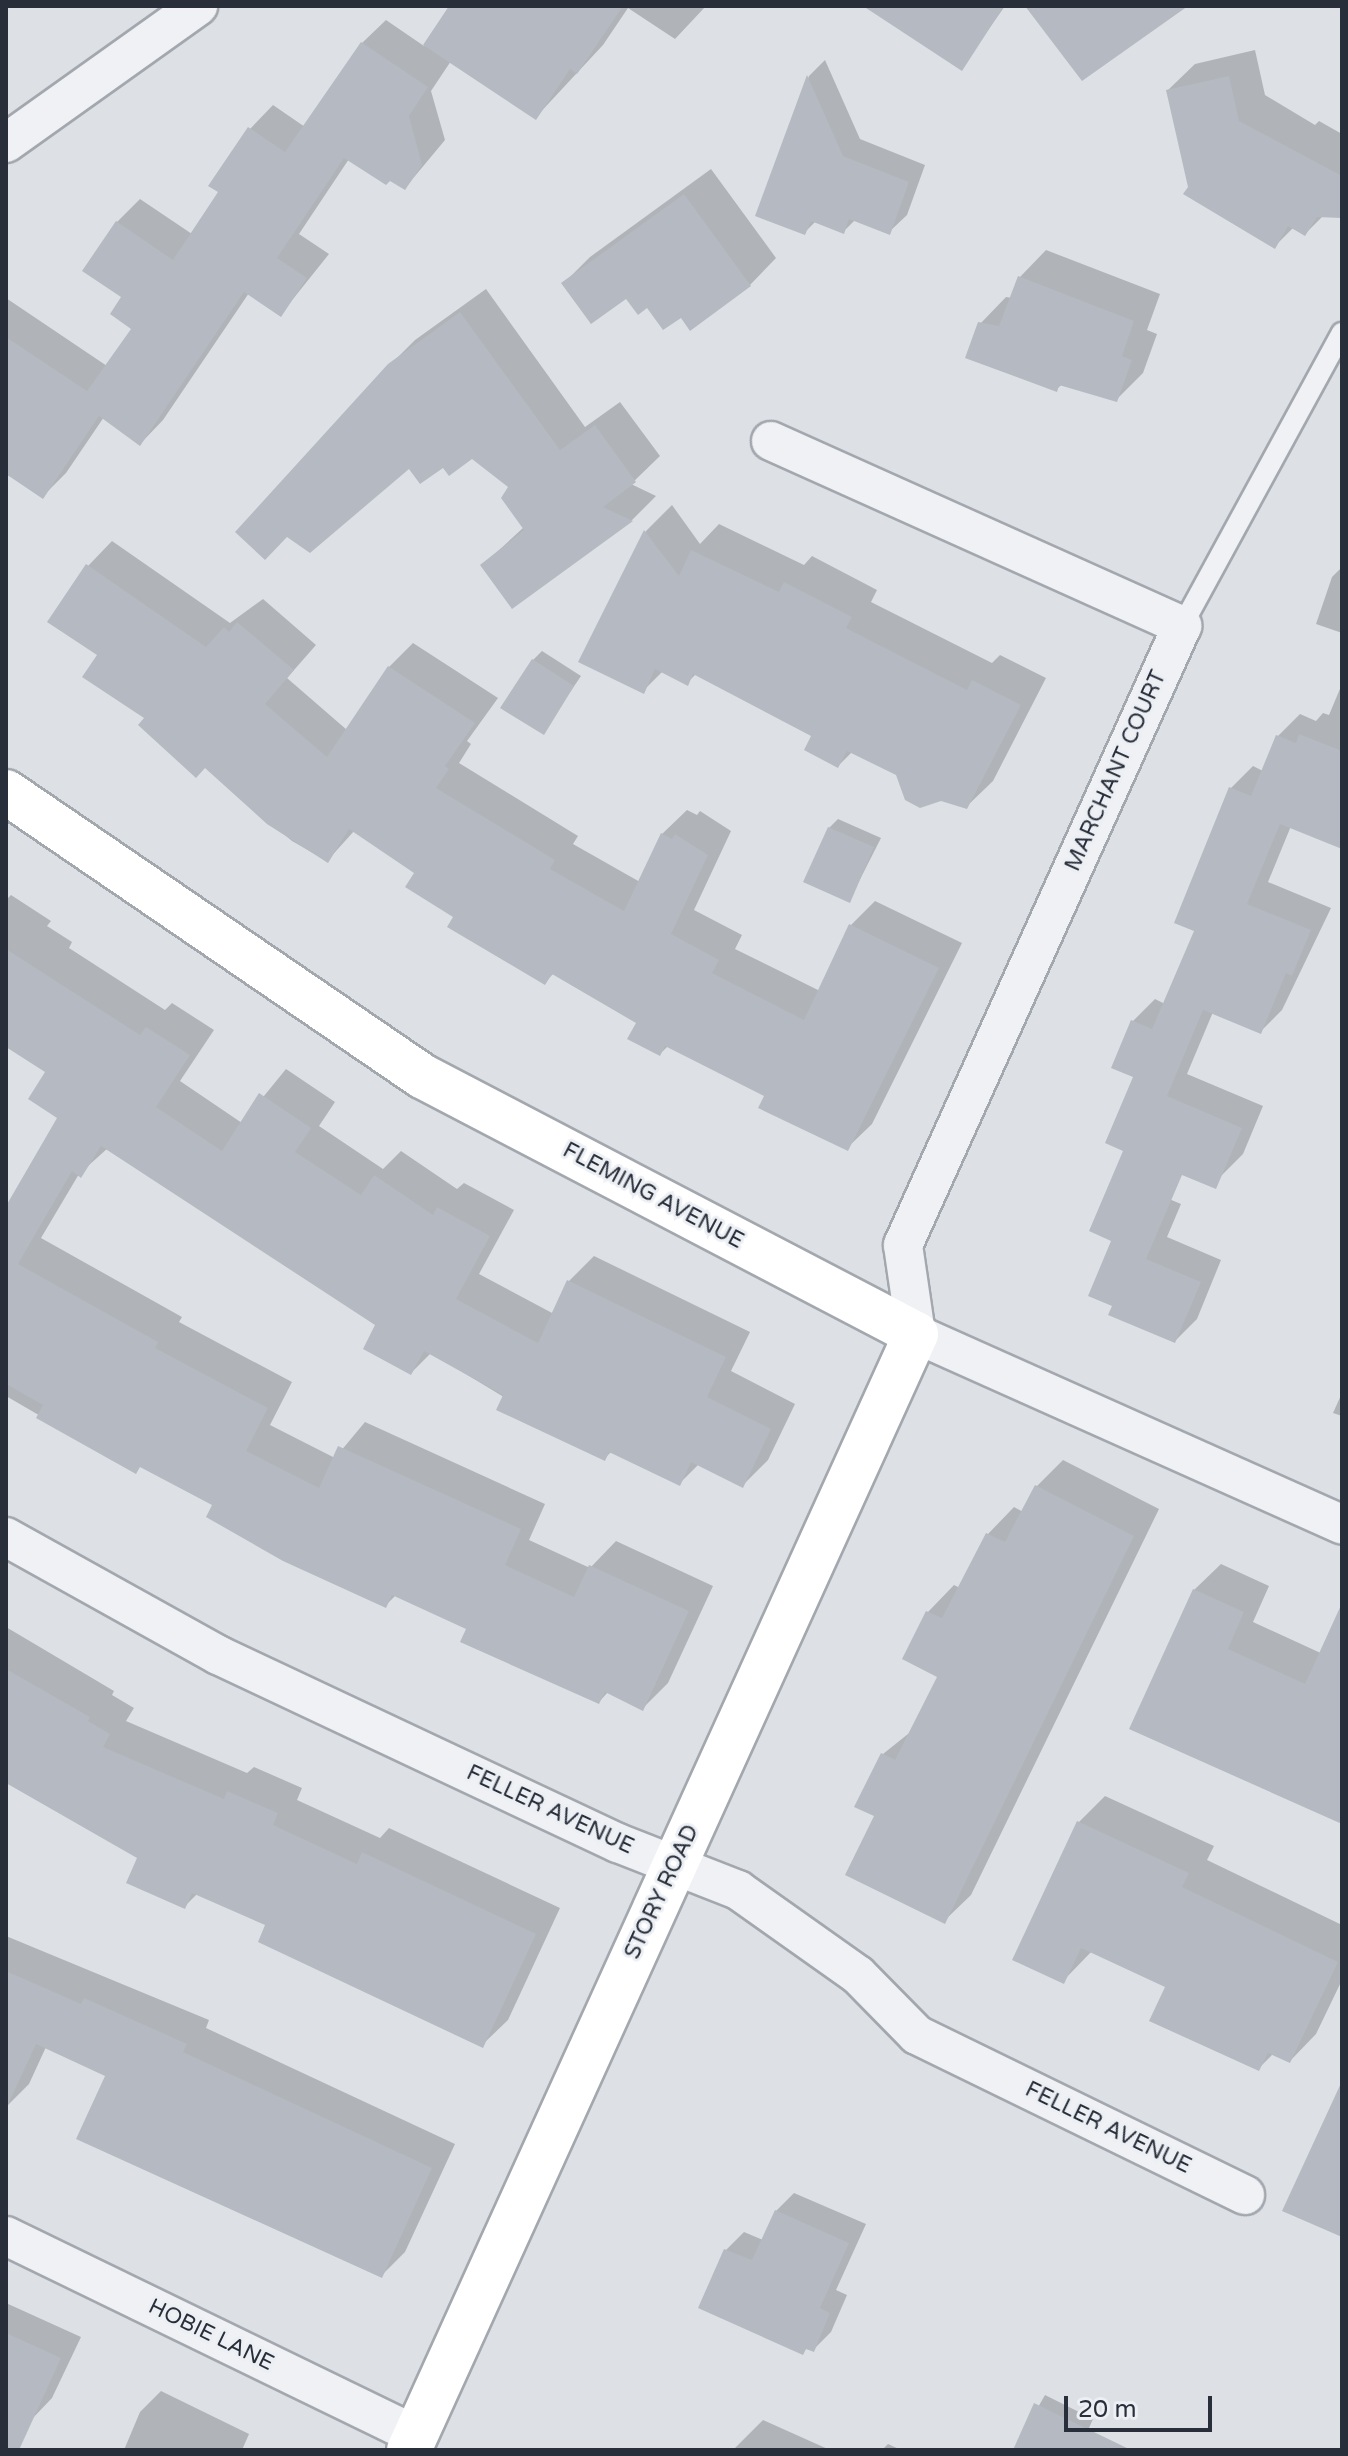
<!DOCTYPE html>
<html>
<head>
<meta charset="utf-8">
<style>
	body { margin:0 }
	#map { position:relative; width:1348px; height:2456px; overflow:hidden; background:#dde0e5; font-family:"Varela Round",sans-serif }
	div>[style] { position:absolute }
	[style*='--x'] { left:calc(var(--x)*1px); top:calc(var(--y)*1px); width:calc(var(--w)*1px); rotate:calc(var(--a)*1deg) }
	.shadow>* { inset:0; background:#0003 }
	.building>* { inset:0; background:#b5b9c1 }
	.roads { filter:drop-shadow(2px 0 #a3a7ae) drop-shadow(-2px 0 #a3a7ae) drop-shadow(0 2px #a3a7ae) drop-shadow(0 -2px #a3a7ae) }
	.lane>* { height:20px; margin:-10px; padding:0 10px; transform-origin:10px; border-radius:10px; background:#eff1f4 }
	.street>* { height:38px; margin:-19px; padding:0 19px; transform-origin:19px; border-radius:19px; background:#eff1f4 }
	.secondary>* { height:44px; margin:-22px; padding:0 22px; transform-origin:22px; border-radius:22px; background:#fff }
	span { translate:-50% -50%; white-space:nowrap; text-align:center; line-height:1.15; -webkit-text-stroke:6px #eceff3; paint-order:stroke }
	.street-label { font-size:22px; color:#282e3a }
	.frame { position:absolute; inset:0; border:8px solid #282e3a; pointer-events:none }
	.scale { position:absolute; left:1064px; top:2396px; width:148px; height:36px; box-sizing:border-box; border:4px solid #282e3a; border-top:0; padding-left:10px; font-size:24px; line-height:28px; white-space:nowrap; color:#282e3a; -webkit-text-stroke:6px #eceff3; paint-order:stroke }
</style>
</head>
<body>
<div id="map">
	<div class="shadow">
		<i style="clip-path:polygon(451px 6px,706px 6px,675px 39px,628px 8px,603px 45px,536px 117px,451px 61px,431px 91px,445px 140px,405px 188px,349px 159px,299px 234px,329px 254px,281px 314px,249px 293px,163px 420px,140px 444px,104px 417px,66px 473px,43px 496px,6px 474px,6px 298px,107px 366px,133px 328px,124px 296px,117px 222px,140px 199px,192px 234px,221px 192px,250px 129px,273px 105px,305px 127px,362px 43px,386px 20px,424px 46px)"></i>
		<i style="clip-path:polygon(910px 6px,1005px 6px,961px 68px)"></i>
		<i style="clip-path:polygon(1255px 50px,1265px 95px,1315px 125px,1319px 121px,1342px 134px,1342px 216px,1323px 216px,1305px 234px,1294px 227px,1275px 246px,1190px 187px,1168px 90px,1195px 64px)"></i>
		<i style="clip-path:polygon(825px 60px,860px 139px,925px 165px,907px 215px,889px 232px,856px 219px,843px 232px,816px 221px,805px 232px,758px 215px,809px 76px)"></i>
		<i style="clip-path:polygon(711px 169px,776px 258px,750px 285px,681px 316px,626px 296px,564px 283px,590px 257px)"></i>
		<i style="clip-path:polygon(1046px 250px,1160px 294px,1147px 330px,1157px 334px,1143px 373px,1116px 400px,1062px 384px,1056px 390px,980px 324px,1006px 297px,1012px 298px,1020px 277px)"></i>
		<i style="clip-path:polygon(486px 289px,585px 427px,620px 402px,660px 456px,631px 484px,656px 496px,632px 520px,512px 606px,483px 565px,524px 527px,510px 486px,390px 365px,415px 340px)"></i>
		<i style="clip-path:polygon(672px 505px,700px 544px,719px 524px,804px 565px,812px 556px,877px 590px,871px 602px,992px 663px,1000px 655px,1046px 678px,993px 781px,966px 807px,853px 751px,838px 766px,814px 736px,696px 674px,687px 683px,663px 671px,643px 691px,581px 661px,646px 531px)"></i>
		<i style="clip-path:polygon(112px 541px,230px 623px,263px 599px,316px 645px,287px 678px,347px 730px,389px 667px,413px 643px,498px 698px,467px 741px,471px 744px,459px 763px,578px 836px,573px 844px,640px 882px,662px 834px,687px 810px,697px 815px,700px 811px,731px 831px,694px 910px,742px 935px,735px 949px,820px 991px,851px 925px,875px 901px,962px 943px,872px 1124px,847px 1148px,766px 1095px,668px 1046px,660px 1054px,638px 1022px,554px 973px,545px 982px,417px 872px,355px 830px,327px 861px,292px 841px,147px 718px,99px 655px,88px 566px)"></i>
		<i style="clip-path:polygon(1342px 567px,1342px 633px,1316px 624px,1332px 577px)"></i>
		<i style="clip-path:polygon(542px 651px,581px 676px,543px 732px,533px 660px)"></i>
		<i style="clip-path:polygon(1342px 684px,1342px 836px,1291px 826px,1268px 882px,1331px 908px,1282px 1010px,1260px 1032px,1213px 1012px,1187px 1074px,1263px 1106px,1243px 1154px,1221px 1176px,1186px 1161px,1169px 1199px,1181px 1204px,1167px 1237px,1221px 1260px,1197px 1319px,1175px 1341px,1114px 1240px,1135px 1076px,1133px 1021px,1155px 999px,1165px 1004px,1197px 930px,1231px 788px,1253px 766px,1263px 771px,1278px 736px,1300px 714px,1316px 721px,1323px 713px,1329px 715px)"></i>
		<i style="clip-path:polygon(838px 819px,881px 838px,849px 901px,829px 828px)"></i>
		<i style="clip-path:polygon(11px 895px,51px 921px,47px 926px,72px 942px,69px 948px,165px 1010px,172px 1003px,214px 1030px,180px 1081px,242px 1123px,286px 1069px,335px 1102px,319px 1126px,383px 1169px,401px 1151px,457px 1189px,464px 1183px,514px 1210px,479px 1274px,554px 1314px,569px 1281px,594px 1256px,750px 1332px,731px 1371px,795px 1404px,768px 1460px,743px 1485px,699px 1464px,679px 1484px,612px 1451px,605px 1458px,431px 1353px,411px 1373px,378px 1325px,108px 1148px,79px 1174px,41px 1238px,182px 1317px,179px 1322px,292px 1382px,270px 1425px,335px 1458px,365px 1422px,545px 1504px,529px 1540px,590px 1568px,616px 1541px,713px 1586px,668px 1683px,643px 1708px,608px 1692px,599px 1702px,469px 1628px,396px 1595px,385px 1606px,215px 1504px,141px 1465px,135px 1471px,6px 1396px,6px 1210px,59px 1117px,48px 1071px,6px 1045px,6px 900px)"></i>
		<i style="clip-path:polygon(1342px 1393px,1342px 1416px,1333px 1413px)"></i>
		<i style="clip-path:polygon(1063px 1460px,1159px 1509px,971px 1895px,944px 1921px,877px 1815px,883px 1754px,913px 1730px,940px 1676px,905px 1658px,928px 1612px,954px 1585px,960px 1588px,988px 1534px,1014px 1507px,1023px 1512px,1037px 1486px)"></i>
		<i style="clip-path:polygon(1221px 1564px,1269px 1586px,1253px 1622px,1325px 1655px,1342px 1638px,1342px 1822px,1131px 1728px,1194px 1590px)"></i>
		<i style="clip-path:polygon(6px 1627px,114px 1691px,112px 1695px,134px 1708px,126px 1721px,247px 1773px,254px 1767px,302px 1788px,297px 1800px,380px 1838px,389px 1828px,560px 1908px,508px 2020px,482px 2045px,268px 1924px,198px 1893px,184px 1907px,139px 1858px,6px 1781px)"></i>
		<i style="clip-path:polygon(1105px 1796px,1214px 1846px,1207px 1860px,1342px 1925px,1342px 1980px,1316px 2034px,1290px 2061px,1274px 2053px,1258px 2069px,1167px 1986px,1092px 1951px,1063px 1981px,1079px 1822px)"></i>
		<i style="clip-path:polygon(6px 1936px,209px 2020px,206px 2028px,455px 2144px,405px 2252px,381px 2276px,107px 2075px,46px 2047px,29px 2084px,6px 2107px)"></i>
		<i style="clip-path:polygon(794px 2193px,866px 2224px,836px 2290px,847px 2295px,831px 2332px,813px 2350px,701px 2307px,726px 2250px,744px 2232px,763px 2240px,776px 2211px)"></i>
		<i style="clip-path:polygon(6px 2303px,81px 2337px,52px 2398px,32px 2419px,17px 2450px,6px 2450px)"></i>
		<i style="clip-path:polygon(161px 2391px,249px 2434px,242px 2450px,124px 2450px,140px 2412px)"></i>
		<i style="clip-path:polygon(1045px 2395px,1093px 2419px,1079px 2450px,1029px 2450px,1017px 2444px)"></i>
		<i style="clip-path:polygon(763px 2420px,830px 2450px,733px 2450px)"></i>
		<i style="clip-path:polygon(888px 2444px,901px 2450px,882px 2450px)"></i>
	</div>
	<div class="building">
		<i style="clip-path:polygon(449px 6px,623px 6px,577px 74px,570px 69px,536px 120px,423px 45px)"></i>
		<i style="clip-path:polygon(863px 6px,1004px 6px,962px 71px)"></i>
		<i style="clip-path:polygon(1025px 6px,1188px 6px,1082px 81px)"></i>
		<i style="clip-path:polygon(361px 42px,428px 87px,409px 116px,422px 165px,405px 190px,390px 181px,386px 185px,344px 158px,277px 258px,307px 278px,281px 317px,244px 292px,140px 446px,99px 416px,43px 499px,6px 474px,6px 337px,87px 391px,131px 329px,110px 314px,121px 297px,82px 271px,116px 221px,173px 260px,218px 192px,208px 186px,248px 127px,285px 152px)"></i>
		<i style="clip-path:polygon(807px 75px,843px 156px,909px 182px,890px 235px,849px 219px,844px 234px,811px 221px,805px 235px,755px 216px)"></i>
		<i style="clip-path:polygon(1229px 76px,1239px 121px,1342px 176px,1342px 218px,1317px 217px,1305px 236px,1288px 226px,1275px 249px,1183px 194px,1188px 187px,1166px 90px)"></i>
		<i style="clip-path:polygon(684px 194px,751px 286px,690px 331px,681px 318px,663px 330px,647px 308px,638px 315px,626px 299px,591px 324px,561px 283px)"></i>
		<i style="clip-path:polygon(1018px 276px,1134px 321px,1122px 356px,1132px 360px,1117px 402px,1059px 385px,1057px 392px,965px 358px,978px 322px,999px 326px)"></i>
		<i style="clip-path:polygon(460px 312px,560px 450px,595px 425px,636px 482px,603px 507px,633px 521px,512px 609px,480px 565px,524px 530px,501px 498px,508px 487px,472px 459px,449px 476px,443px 468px,420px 484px,409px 469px,310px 553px,287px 537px,265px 560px,235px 532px,388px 364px)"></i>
		<i style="clip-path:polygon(644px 530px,679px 576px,691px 550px,779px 592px,784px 582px,852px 617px,846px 628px,967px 690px,972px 680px,1021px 705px,967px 809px,941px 801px,920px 808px,905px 800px,896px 775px,847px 751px,838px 768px,804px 750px,811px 736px,693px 674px,688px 686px,655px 669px,644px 694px,578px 662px)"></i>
		<i style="clip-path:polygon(86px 564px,206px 647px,224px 627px,229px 632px,237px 622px,294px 670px,265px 704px,327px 757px,388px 666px,475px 723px,445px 766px,449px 769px,436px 788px,555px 860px,550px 869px,624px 911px,661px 833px,672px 839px,675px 834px,708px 855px,671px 934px,719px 960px,712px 973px,804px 1020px,849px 924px,939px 968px,848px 1151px,758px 1108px,764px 1096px,665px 1046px,660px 1056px,627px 1039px,636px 1023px,552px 974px,545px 985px,447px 927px,453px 917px,405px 887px,414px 873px,349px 829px,328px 863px,267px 824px,205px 768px,196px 778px,138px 725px,144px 718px,82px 677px,97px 655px,47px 622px)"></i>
		<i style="clip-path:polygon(532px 659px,574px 686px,544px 735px,500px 708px)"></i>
		<i style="clip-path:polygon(1299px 734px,1342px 751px,1342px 849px,1280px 824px,1247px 904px,1311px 930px,1292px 976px,1286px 973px,1261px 1034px,1203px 1010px,1167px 1096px,1242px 1128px,1216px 1189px,1182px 1175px,1146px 1259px,1201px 1282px,1175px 1343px,1108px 1315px,1112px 1306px,1088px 1296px,1111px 1241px,1089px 1231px,1123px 1151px,1105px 1143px,1133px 1077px,1111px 1068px,1131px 1020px,1152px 1029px,1194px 931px,1174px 923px,1229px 787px,1251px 796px,1276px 735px,1296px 743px)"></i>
		<i style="clip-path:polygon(828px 827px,874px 847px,850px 903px,803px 882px)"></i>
		<i style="clip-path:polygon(6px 949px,140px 1035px,146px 1027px,190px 1055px,156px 1107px,222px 1151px,259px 1093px,311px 1128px,295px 1152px,361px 1195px,374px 1175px,433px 1215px,437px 1207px,490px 1236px,456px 1299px,538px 1343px,567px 1280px,726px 1357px,707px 1397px,771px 1429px,743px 1488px,691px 1462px,680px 1486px,609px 1452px,605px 1461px,496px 1410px,503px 1395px,424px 1351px,411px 1375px,363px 1349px,375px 1325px,101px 1146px,81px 1178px,72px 1171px,18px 1264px,158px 1342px,155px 1348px,268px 1408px,246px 1451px,319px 1488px,338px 1446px,521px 1529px,505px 1565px,574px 1597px,589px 1565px,689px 1611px,643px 1711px,605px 1692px,599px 1704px,460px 1642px,466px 1629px,392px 1595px,386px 1608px,283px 1561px,206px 1517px,212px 1505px,140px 1467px,136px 1474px,36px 1418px,43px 1405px,6px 1384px,6px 1206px,57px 1118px,28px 1099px,45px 1072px,6px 1047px)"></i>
		<i style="clip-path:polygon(1035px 1485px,1134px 1536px,945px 1924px,845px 1875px,874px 1816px,854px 1807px,881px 1753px,895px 1760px,937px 1677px,902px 1659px,926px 1611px,942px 1618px,986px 1533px,1005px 1542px)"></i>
		<i style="clip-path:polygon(1193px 1589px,1244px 1612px,1228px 1649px,1305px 1684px,1342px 1603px,1342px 1824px,1129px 1729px)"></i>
		<i style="clip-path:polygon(6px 1669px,90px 1717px,88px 1721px,110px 1734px,103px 1747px,224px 1799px,227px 1791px,278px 1813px,273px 1825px,357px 1864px,362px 1852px,536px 1934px,483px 2048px,258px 1942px,265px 1925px,192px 1893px,185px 1909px,126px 1883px,137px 1858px,6px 1783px)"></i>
		<i style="clip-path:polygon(1077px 1821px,1189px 1873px,1182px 1887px,1338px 1962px,1290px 2063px,1268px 2053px,1259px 2071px,1149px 2021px,1165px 1987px,1081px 1948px,1064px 1984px,1012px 1960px)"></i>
		<i style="clip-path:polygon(6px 1971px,81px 2004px,84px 1998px,187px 2044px,183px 2052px,432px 2168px,382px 2278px,76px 2139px,105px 2076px,36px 2044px,6px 2109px)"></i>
		<i style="clip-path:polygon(1342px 2081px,1342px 2237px,1282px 2211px)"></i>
		<i style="clip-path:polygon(775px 2210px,849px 2243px,820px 2308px,830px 2313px,814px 2352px,806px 2349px,803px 2355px,698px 2308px,724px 2249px,752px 2260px)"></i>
		<i style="clip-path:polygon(6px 2333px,61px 2358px,19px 2450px,6px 2450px)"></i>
		<i style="clip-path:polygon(1034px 2403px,1131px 2450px,1013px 2450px)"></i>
	</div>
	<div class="roads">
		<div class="lane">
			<i style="--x:1182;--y:626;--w:334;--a:-61.4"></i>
		</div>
		<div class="street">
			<i style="--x:6;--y:143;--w:236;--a:-35.5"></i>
			<i style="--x:771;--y:441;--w:451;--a:24.2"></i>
			<i style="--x:1182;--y:626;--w:679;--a:114.26"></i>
			<i style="--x:903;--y:1245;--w:90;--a:81.7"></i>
			<i style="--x:916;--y:1334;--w:467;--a:24.1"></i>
			<i style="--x:6;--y:1537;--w:243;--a:29.1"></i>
			<i style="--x:218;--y:1655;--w:442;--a:25.2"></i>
			<i style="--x:618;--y:1843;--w:129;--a:21.4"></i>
			<i style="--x:738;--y:1890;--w:147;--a:35.3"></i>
			<i style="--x:858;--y:1975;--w:84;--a:45.5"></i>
			<i style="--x:917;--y:2035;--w:365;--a:26"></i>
			<i style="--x:6;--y:2236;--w:455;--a:25.9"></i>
		</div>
		<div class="secondary">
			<i style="--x:6;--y:792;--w:504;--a:34.32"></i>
			<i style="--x:422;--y:1076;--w:557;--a:27.58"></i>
			<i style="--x:916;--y:1334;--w:1226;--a:114.43"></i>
		</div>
	</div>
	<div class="street-label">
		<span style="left:1116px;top:771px;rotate:-66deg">MARCHANT COURT</span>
		<span style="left:653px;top:1196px;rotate:28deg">FLEMING AVENUE</span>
		<span style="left:550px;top:1810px;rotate:25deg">FELLER AVENUE</span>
		<span style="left:662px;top:1892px;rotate:-65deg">STORY ROAD</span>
		<span style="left:1108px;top:2128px;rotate:26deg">FELLER AVENUE</span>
		<span style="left:211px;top:2335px;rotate:26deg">HOBIE LANE</span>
	</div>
	<div class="frame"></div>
	<div class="scale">20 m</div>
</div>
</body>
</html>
